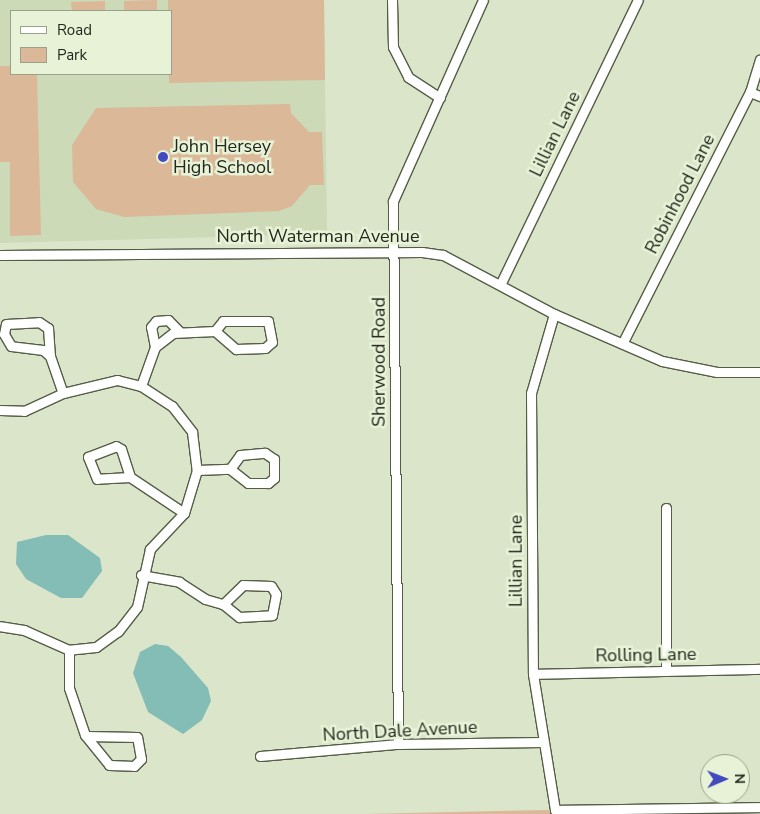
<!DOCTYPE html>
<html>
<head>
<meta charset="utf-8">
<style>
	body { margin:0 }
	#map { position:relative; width:760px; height:814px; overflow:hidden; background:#dae5ca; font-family:"Nunito Sans",sans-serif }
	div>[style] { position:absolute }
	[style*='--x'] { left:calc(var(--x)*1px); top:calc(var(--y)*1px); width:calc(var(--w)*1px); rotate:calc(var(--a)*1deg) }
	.built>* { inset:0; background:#ccdab8 }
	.green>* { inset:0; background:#dab898 }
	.water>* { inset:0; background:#83bdb5 }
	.roads { filter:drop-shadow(1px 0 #545d46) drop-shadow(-1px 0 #545d46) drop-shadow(0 1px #545d46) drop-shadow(0 -1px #545d46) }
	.minor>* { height:9px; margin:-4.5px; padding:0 4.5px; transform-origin:4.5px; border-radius:4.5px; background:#fff }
	.dots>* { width:14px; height:14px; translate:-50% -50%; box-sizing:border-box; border:2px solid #e7f2d7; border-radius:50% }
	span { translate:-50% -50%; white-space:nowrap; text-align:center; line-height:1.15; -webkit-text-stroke:5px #e7f2d7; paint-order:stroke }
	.street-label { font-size:18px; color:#23271d }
	.poi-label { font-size:18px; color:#23271d }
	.left { translate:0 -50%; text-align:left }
	.legend { position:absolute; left:10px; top:10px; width:162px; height:65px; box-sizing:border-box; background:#e7f2d7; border:1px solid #99a18d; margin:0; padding:6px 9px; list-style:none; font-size:15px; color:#23271d }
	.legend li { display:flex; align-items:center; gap:10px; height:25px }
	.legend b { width:25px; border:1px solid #99a18d }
	.north { position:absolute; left:700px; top:754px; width:50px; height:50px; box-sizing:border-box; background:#e7f2d7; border:1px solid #99a18d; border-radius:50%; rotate:89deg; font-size:14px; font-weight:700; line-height:20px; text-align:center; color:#23271d }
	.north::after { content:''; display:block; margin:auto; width:18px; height:22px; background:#4349be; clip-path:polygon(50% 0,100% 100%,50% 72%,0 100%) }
</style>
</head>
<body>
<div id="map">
	<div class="built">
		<i style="clip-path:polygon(evenodd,0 0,324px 0,327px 234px,0 243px,0 0,11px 11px,171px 11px,171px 74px,11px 74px,11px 11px)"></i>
	</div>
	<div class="green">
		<i style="clip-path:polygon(157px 0,157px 11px,124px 11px,124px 1px)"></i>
		<i style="clip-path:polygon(168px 0,324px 0,325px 80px,169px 83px)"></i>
		<i style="clip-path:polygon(105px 1px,105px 11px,72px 11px,71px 2px)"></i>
		<i style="clip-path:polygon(0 66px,11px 66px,11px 74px,37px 74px,41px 235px,10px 236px,10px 162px,0 162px)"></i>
		<i style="clip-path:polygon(290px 104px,291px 113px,309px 132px,322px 132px,324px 185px,310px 185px,292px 206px,279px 211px,124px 217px,96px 209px,73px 182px,72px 145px,96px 108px)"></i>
		<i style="clip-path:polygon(547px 810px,559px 814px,365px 814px)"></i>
	</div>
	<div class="water">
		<i style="clip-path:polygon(46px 535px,68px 535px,100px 558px,102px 571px,82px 598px,61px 598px,26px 579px,16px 564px,17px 542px)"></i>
		<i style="clip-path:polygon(155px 644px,168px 646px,181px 657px,208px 688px,211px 701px,202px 720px,183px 734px,148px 712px,133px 673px,140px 652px)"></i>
	</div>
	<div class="roads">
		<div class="minor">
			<i style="--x:392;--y:0;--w:47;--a:88.8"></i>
			<i style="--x:393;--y:47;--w:34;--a:63"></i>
			<i style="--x:408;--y:77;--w:38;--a:33"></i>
			<i style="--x:750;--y:92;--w:11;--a:22"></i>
			<i style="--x:0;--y:255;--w:422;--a:-0.4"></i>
			<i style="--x:422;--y:252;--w:21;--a:8"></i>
			<i style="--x:443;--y:255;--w:126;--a:28"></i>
			<i style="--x:554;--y:314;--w:118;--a:23.5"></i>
			<i style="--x:662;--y:361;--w:56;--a:11.3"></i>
			<i style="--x:717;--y:372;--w:43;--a:0"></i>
			<i style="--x:501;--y:283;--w:314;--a:-64.2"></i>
			<i style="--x:554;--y:314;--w:82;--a:106.2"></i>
			<i style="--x:531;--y:393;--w:281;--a:89.6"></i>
			<i style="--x:533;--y:674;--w:138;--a:80.8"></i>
			<i style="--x:555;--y:810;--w:205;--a:-0.8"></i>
			<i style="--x:623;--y:342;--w:280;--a:-63.1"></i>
			<i style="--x:750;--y:92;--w:34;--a:-73"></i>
			<i style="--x:155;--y:347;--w:20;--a:-101"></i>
			<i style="--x:151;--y:327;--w:8;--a:-50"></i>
			<i style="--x:156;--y:321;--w:12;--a:-5"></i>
			<i style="--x:168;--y:320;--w:16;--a:45"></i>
			<i style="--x:50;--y:356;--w:9;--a:-139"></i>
			<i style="--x:43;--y:350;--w:32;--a:-173"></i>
			<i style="--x:11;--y:346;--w:14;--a:-120"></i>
			<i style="--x:4;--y:334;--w:10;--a:-79"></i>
			<i style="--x:6;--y:324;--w:33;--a:-3"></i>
			<i style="--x:39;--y:322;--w:11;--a:34"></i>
			<i style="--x:48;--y:328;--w:28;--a:86"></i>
			<i style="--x:50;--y:356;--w:39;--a:71"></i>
			<i style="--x:141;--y:386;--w:41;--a:-70.3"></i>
			<i style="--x:155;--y:347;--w:23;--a:-38"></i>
			<i style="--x:173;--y:333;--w:42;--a:-2.7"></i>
			<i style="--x:215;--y:331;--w:28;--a:41"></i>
			<i style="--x:236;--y:349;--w:29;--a:-2"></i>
			<i style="--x:265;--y:348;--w:9;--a:-41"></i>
			<i style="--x:272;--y:342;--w:21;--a:-101"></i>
			<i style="--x:268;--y:321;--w:45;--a:180"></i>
			<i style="--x:223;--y:321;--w:13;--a:129"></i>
			<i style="--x:0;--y:410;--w:24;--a:2"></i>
			<i style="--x:24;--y:411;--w:43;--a:-24.8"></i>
			<i style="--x:63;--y:393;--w:56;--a:-13.5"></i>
			<i style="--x:117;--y:380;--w:25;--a:14"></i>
			<i style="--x:141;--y:386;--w:37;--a:33"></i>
			<i style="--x:172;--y:406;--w:33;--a:52"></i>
			<i style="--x:192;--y:432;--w:38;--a:83"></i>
			<i style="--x:197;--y:470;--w:45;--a:106.8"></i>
			<i style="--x:184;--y:513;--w:50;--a:133.4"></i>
			<i style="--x:150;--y:549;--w:59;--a:102.6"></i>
			<i style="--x:137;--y:607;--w:31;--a:128"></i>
			<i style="--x:118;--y:631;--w:27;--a:144"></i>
			<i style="--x:96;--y:647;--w:27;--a:174"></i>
			<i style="--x:69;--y:650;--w:49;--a:-156"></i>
			<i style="--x:24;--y:630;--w:24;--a:-171"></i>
			<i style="--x:265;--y:453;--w:11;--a:34"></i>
			<i style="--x:274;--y:459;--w:19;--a:90"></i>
			<i style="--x:274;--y:478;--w:8;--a:140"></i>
			<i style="--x:268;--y:483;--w:20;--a:180"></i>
			<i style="--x:248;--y:483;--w:23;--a:-142"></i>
			<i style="--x:230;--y:469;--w:17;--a:-54"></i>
			<i style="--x:240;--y:455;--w:25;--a:-5"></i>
			<i style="--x:197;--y:470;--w:33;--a:-2"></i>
			<i style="--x:130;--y:477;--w:33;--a:177"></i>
			<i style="--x:97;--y:479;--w:24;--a:-112"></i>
			<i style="--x:88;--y:457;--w:30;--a:-21"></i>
			<i style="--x:116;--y:446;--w:6;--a:31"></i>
			<i style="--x:121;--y:449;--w:29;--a:72"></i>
			<i style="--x:130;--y:477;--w:65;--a:33.7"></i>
			<i style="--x:666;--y:508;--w:163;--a:90"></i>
			<i style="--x:141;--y:575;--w:39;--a:10"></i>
			<i style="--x:179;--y:582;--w:31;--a:33"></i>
			<i style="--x:205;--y:599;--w:19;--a:16"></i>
			<i style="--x:223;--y:604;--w:21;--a:39"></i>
			<i style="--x:239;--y:617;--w:33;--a:-3"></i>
			<i style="--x:272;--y:615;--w:21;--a:-79"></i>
			<i style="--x:276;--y:594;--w:9;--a:-122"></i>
			<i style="--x:271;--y:586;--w:28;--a:-178"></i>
			<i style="--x:243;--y:585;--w:28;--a:136"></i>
			<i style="--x:69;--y:650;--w:38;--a:90"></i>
			<i style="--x:69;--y:688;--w:50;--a:71.2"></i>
			<i style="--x:85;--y:735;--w:38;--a:51"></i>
			<i style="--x:109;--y:765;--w:25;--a:2"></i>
			<i style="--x:134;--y:766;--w:10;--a:-45"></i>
			<i style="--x:141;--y:759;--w:22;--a:-100"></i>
			<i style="--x:137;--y:737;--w:51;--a:-178.9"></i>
			<i style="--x:533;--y:674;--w:227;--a:-1.3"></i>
			<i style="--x:398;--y:744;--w:543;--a:-90.53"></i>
			<i style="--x:393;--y:201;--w:220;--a:-65.9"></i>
			<i style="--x:260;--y:756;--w:139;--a:-5"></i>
			<i style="--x:398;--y:744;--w:144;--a:-0.8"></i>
		</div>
	</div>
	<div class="dots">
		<i style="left:163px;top:157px;background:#4349be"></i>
	</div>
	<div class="street-label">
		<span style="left:555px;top:134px;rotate:-64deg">Lillian Lane</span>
		<span style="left:680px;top:194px;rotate:-63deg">Robinhood Lane</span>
		<span style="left:318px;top:236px">North Waterman Avenue</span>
		<span style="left:379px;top:362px;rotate:-90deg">Sherwood Road</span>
		<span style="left:516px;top:561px;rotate:-90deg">Lillian Lane</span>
		<span style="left:646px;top:655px;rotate:-1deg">Rolling Lane</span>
		<span style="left:400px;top:731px;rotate:-3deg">North Dale Avenue</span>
	</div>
	<div class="poi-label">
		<span class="left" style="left:173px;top:157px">John Hersey<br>High School</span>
	</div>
	<ul class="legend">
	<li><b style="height:6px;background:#fff"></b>Road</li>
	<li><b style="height:14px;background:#dab898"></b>Park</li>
	</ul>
	<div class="north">N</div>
</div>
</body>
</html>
